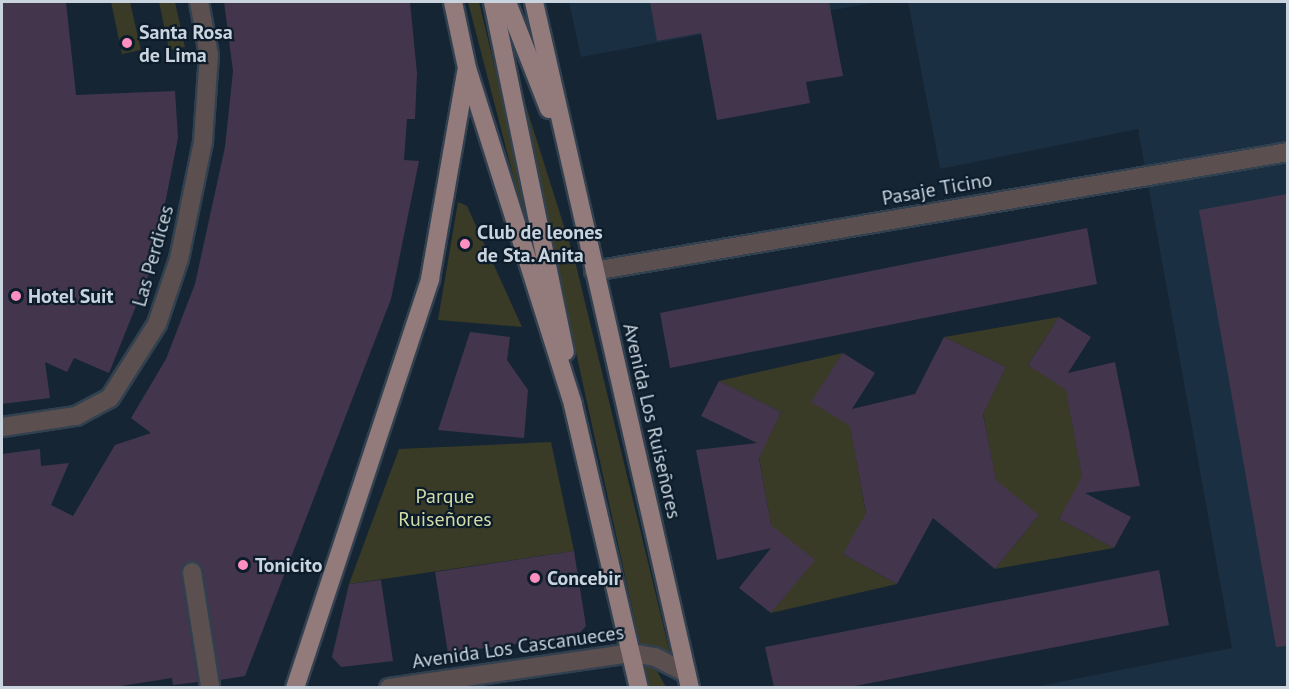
<!DOCTYPE html>
<html>
<head>
<meta charset="utf-8">
<style>
	body { margin:0 }
	#map { position:relative; width:1289px; height:689px; overflow:hidden; background:#152534; font-family:"PT Sans",sans-serif }
	div>[style] { position:absolute }
	[style*='--x'] { left:calc(var(--x)*1px); top:calc(var(--y)*1px); width:calc(var(--w)*1px); rotate:calc(var(--a)*1deg) }
	.built>* { inset:0; background:#1a2f42 }
	.green>* { inset:0; background:#393b27 }
	.building>* { inset:0; background:#43364c }
	.roads { filter:drop-shadow(2px 0 #32414f) drop-shadow(-2px 0 #32414f) drop-shadow(0 2px #32414f) drop-shadow(0 -2px #32414f) }
	.minor>* { height:18px; margin:-9px; padding:0 9px; transform-origin:9px; border-radius:9px; background:#5b4f50 }
	.major>* { height:18px; margin:-9px; padding:0 9px; transform-origin:9px; border-radius:9px; background:#937a7b }
	.dots>* { width:16px; height:16px; translate:-50% -50%; box-sizing:border-box; border:3px solid #0c1c2a; border-radius:50% }
	span { translate:-50% -50%; white-space:nowrap; text-align:center; line-height:1.15; -webkit-text-stroke:4.5px #0c1c2a; paint-order:stroke }
	.poi-label { font-size:20px; color:#cad4de; font-weight:700 }
	.left { translate:0 -50%; text-align:left }
	.street-label { font-size:20px; color:#cad4de }
	.park-label { font-size:20px; color:#d4dca6 }
	.frame { position:absolute; inset:0; border:3px solid #cad4de; pointer-events:none }
</style>
</head>
<body>
<div id="map">
	<div class="built">
		<i style="clip-path:polygon(569px 2px,877px 2px,581px 57px)"></i>
		<i style="clip-path:polygon(908px 2px,1287px 2px,1287px 687px,1034px 687px,1232px 648px,1138px 129px,940px 169px)"></i>
	</div>
	<div class="green">
		<i style="clip-path:polygon(111px 2px,130px 2px,141px 50px,122px 54px)"></i>
		<i style="clip-path:polygon(159px 2px,175px 2px,185px 47px,169px 50px)"></i>
		<i style="clip-path:polygon(468px 2px,479px 2px,533px 227px,527px 229px)"></i>
		<i style="clip-path:polygon(513px 65px,575px 261px,670px 653px,640px 644px)"></i>
		<i style="clip-path:polygon(458px 202px,467px 206px,522px 327px,438px 320px)"></i>
		<i style="clip-path:polygon(1059px 317px,1028px 365px,1066px 388px,1083px 482px,1059px 519px,1114px 548px,995px 569px,1039px 515px,997px 487px,983px 413px,1006px 367px,944px 337px)"></i>
		<i style="clip-path:polygon(843px 353px,812px 402px,850px 424px,867px 520px,843px 554px,897px 584px,771px 613px,814px 560px,772px 531px,759px 457px,781px 412px,719px 381px)"></i>
		<i style="clip-path:polygon(551px 442px,574px 551px,349px 584px,399px 449px)"></i>
		<i style="clip-path:polygon(643px 663px,654px 666px,666px 687px,648px 687px)"></i>
	</div>
	<div class="building">
		<i style="clip-path:polygon(2px 2px,66px 2px,76px 95px,175px 91px,178px 138px,153px 264px,109px 373px,74px 358px,67px 372px,45px 362px,50px 398px,2px 404px)"></i>
		<i style="clip-path:polygon(224px 2px,410px 2px,417px 73px,415px 119px,407px 119px,404px 160px,419px 161px,391px 299px,245px 676px,220px 680px,203px 570px,191px 561px,181px 574px,198px 682px,173px 685px,172px 678px,114px 687px,2px 687px,2px 454px,40px 449px,41px 466px,69px 463px,51px 505px,73px 516px,115px 445px,151px 433px,131px 418px,166px 359px,195px 284px,225px 147px,233px 71px)"></i>
		<i style="clip-path:polygon(650px 2px,829px 2px,843px 76px,806px 82px,810px 103px,717px 120px,701px 33px,657px 41px)"></i>
		<i style="clip-path:polygon(1287px 194px,1287px 646px,1276px 647px,1199px 210px)"></i>
		<i style="clip-path:polygon(1087px 228px,1097px 284px,670px 368px,660px 313px)"></i>
		<i style="clip-path:polygon(1059px 317px,1091px 337px,1068px 373px,1115px 362px,1140px 486px,1085px 493px,1131px 517px,1114px 548px,1059px 519px,1082px 477px,1066px 390px,1028px 365px)"></i>
		<i style="clip-path:polygon(470px 332px,510px 337px,507px 360px,528px 390px,524px 438px,438px 430px)"></i>
		<i style="clip-path:polygon(944px 337px,1006px 367px,983px 414px,996px 480px,1039px 515px,995px 569px,933px 518px,897px 584px,843px 554px,866px 513px,850px 426px,811px 402px,843px 353px,875px 373px,852px 409px,915px 394px)"></i>
		<i style="clip-path:polygon(719px 381px,781px 412px,759px 458px,771px 525px,815px 560px,771px 613px,739px 588px,771px 548px,717px 560px,696px 450px,757px 443px,701px 416px)"></i>
		<i style="clip-path:polygon(574px 551px,586px 626px,577px 636px,448px 653px,435px 572px)"></i>
		<i style="clip-path:polygon(1159px 570px,1169px 625px,850px 687px,774px 687px,765px 647px)"></i>
		<i style="clip-path:polygon(381px 580px,393px 661px,341px 667px,332px 657px,349px 584px)"></i>
	</div>
	<div class="roads">
		<div class="minor">
			<i style="--x:594;--y:271;--w:704;--a:-9.73"></i>
			<i style="--x:2;--y:427;--w:75;--a:-8.5"></i>
			<i style="--x:76;--y:416;--w:38;--a:-28"></i>
			<i style="--x:110;--y:398;--w:88;--a:-57.6"></i>
			<i style="--x:157;--y:324;--w:69;--a:-71.3"></i>
			<i style="--x:179;--y:259;--w:119;--a:-78.4"></i>
			<i style="--x:203;--y:142;--w:87;--a:-86.1"></i>
			<i style="--x:209;--y:55;--w:54;--a:-100.7"></i>
			<i style="--x:192;--y:572;--w:115;--a:81"></i>
			<i style="--x:389;--y:688;--w:246;--a:-8.2"></i>
			<i style="--x:632;--y:653;--w:23;--a:10"></i>
			<i style="--x:655;--y:657;--w:34;--a:27"></i>
		</div>
		<div class="major">
			<i style="--x:453;--y:2;--w:67;--a:78"></i>
			<i style="--x:467;--y:68;--w:353;--a:72.5"></i>
			<i style="--x:573;--y:405;--w:291;--a:76.9"></i>
			<i style="--x:493;--y:2;--w:357;--a:78.4"></i>
			<i style="--x:507;--y:2;--w:115;--a:68.6"></i>
			<i style="--x:534;--y:2;--w:704;--a:77.19"></i>
			<i style="--x:295;--y:688;--w:431;--a:-71.7"></i>
			<i style="--x:430;--y:279;--w:210;--a:-80.1"></i>
		</div>
	</div>
	<div class="dots">
		<i style="left:127px;top:43px;background:#fd8ec0"></i>
		<i style="left:465px;top:244px;background:#fd8ec0"></i>
		<i style="left:16px;top:296px;background:#fd8ec0"></i>
		<i style="left:243px;top:565px;background:#fd8ec0"></i>
		<i style="left:535px;top:578px;background:#fd8ec0"></i>
	</div>
	<div class="poi-label">
		<span class="left" style="left:139px;top:44px">Santa Rosa<br>de Lima</span>
		<span class="left" style="left:477px;top:244px">Club de leones<br>de Sta. Anita</span>
		<span class="left" style="left:28px;top:296px">Hotel Suit</span>
		<span class="left" style="left:255px;top:565px">Tonicito</span>
		<span class="left" style="left:547px;top:578px">Concebir</span>
	</div>
	<div class="street-label">
		<span style="left:937px;top:189px;rotate:-10deg">Pasaje Ticino</span>
		<span style="left:153px;top:256px;rotate:-74deg">Las Perdices</span>
		<span style="left:652px;top:421px;rotate:77deg">Avenida Los Ruiseñores</span>
		<span style="left:518px;top:647px;rotate:-8deg">Avenida Los Cascanueces</span>
	</div>
	<div class="park-label">
		<span style="left:445px;top:508px">Parque<br>Ruiseñores</span>
	</div>
	<div class="frame"></div>
</div>
</body>
</html>
